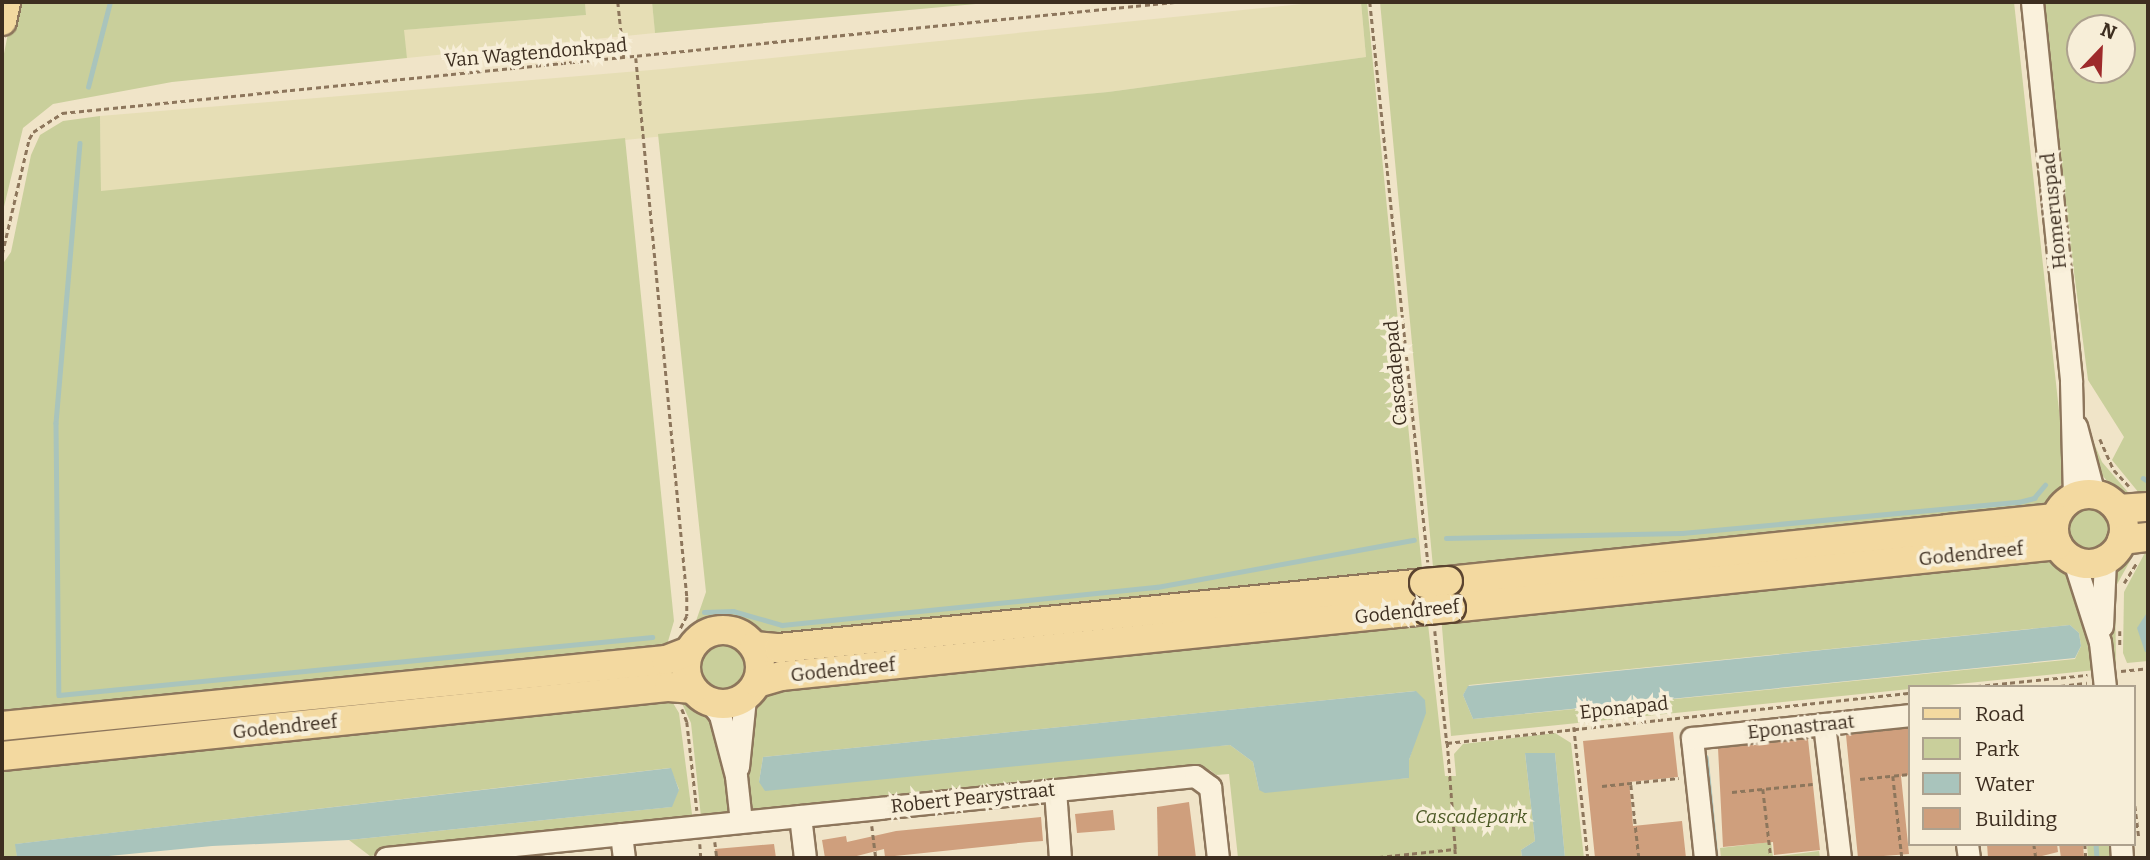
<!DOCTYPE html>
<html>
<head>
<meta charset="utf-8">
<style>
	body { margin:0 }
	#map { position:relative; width:2150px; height:860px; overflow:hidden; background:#f0e4c8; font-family:Bitter,serif }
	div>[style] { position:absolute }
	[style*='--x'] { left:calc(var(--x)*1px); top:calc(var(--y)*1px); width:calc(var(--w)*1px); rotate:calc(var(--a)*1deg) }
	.farmland>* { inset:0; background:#e6deb5 }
	.green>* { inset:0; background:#c9cf9b }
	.round { border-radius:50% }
	.water>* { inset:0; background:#a9c4bc }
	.stream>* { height:4.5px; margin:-2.25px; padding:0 2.25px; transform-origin:2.25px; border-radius:2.25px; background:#a9c4bc }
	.building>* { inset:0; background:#cf9f7d }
	.path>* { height:2.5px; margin-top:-1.25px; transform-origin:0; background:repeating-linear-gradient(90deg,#8d765c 0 5px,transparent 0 8.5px) }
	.roads { filter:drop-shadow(2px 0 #8d765c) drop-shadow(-2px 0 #8d765c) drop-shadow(0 2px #8d765c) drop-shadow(0 -2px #8d765c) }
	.minor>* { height:21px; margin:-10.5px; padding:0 10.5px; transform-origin:10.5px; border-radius:10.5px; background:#faf1dc }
	.major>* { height:28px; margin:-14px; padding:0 14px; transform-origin:14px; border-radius:14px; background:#f3d9a0 }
	.major>.ring { margin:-14px; padding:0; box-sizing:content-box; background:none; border:28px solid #f3d9a0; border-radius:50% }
	.bridges { filter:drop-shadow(2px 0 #5b4430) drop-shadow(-2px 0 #5b4430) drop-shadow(0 2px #5b4430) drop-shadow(0 -2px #5b4430) }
	.major-bridge>* { height:28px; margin:-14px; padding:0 14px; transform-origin:14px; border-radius:14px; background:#f3d9a0 }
	span { translate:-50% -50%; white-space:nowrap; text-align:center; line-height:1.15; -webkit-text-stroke:7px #f7eed8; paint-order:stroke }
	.street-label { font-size:19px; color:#3d2e20 }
	.park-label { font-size:19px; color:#4d5a26; font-style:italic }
	.frame { position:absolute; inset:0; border:4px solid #3d2e20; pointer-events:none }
	.legend { position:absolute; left:1908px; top:685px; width:228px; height:161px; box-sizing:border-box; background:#f7eed8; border:2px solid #ada18e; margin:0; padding:9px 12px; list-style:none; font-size:21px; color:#3d2e20 }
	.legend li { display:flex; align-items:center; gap:14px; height:35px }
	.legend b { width:35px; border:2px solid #ada18e }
	.north { position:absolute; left:2066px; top:14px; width:70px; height:70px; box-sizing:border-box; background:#f7eed8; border:2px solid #ada18e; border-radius:50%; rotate:23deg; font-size:19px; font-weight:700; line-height:28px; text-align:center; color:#3d2e20 }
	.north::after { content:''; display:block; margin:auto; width:24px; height:32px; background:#9e2a2b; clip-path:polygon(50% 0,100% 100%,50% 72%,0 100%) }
</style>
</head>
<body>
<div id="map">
	<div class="farmland">
		<i style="clip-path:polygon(585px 2px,652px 2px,655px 33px,407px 58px,403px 30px,586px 15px)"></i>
		<i style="clip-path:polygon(1322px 2px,1361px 2px,1366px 57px,1108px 92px,101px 192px,100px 116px,663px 69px)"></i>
	</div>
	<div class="green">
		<i style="clip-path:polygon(14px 2px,585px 2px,586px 15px,404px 30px,407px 58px,172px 82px,53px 104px,23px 128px,2px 215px,2px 64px)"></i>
		<i style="clip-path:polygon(652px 2px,998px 2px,655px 33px)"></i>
		<i style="clip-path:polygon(1361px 2px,1367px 2px,1423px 579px,758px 637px,739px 626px,719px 623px,699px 631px,678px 648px,696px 621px,706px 592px,658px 134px,1108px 92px,1366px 57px)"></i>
		<i style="clip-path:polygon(1380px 2px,2014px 2px,2064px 456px,2063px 481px,2053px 499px,2047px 506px,1434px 578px)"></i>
		<i style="clip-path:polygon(evenodd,2039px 2px,2148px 2px,2148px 504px,2112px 460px,2124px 437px,2088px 380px,2039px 2px,2080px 28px,2122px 28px,2122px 70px,2080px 70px,2080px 28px)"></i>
		<i style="clip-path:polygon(100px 116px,101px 191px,625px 138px,674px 621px,664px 655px,2px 723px,2px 265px,11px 252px,31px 155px,40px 135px,63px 121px)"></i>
		<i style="clip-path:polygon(2080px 410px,2102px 462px,2133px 498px,2122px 499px,2097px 469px)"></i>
		<i class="round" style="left:2064px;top:504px;width:50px;height:50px"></i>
		<i style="clip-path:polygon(2140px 543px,2115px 588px,2116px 663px,2110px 666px,2108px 573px,2122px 553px)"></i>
		<i style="clip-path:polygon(2148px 547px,2148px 661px,2127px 663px,2123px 653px,2124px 592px)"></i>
		<i style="clip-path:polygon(evenodd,2050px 556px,2077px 576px,2096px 670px,1451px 736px,1441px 615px,2050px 556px,2070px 625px,2079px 633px,2081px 646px,2075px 659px,1473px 719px,1463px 695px,1469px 685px,2070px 625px)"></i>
		<i style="clip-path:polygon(evenodd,1427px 615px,1445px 776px,1456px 776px,1454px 754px,1463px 744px,1555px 733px,1571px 743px,1584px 858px,1565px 858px,1555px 753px,1525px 753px,1535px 841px,1521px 850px,1522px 858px,1238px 858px,1229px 774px,1216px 775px,1210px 770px,760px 816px,746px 806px,748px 713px,769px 689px,1427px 615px,1415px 691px,1420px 724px,1409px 760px,1409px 778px,1259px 790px,1253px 762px,1230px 745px,759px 782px,763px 757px,1415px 691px)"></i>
		<i class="round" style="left:700px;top:644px;width:50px;height:50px"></i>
		<i style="clip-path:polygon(667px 693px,679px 713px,693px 822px,370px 856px,349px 840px,671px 807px,679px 789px,670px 768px,16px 844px,17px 858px,2px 858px,2px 766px)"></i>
		<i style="clip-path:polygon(679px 697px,692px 697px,712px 713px,733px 802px,730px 815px,701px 817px,691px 723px)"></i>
		<i style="clip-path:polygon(1771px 842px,1773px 857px,1819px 851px,1820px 858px,1721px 858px,1720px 848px)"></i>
		<i style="clip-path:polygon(2087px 844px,2110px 844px,2111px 858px,2088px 858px)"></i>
	</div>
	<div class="water">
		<i style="clip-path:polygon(2148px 611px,2148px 651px,2145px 652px,2137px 628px)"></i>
		<i style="clip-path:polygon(2070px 625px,2079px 633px,2081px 646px,2075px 658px,1473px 719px,1463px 695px,1468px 686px)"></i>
		<i style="clip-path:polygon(1416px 691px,1425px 700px,1426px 713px,1409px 760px,1409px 778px,1265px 793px,1259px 790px,1253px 762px,1230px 745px,765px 791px,759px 782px,763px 757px)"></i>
		<i style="clip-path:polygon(1525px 753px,1555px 753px,1565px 858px,1522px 858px,1521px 850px,1535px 841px)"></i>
		<i style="clip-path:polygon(671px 768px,679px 790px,672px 807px,349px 840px,212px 846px,88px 858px,17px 858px,15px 844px)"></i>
	</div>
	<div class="stream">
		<i style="--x:88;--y:87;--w:88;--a:-75.5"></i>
		<i style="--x:80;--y:143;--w:281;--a:94.9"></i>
		<i style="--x:56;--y:423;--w:272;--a:89.4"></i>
		<i style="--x:59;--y:695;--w:596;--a:-5.59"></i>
		<i style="--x:2143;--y:478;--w:6;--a:31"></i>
		<i style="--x:1446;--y:538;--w:236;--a:-1.2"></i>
		<i style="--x:1682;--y:533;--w:338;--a:-5.3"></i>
		<i style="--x:2019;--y:502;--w:16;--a:-15"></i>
		<i style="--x:2034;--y:498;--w:17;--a:-50"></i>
		<i style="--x:704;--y:612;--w:29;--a:-2"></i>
		<i style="--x:733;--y:611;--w:51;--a:15.9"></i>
		<i style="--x:782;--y:625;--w:377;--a:-5.8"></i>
		<i style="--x:1157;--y:587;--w:261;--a:-10.4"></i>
		<i style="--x:1837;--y:743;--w:20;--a:84"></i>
		<i style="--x:1706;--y:757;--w:101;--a:84.3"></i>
		<i style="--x:1978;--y:844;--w:14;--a:86"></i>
		<i style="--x:2096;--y:844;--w:14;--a:86"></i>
	</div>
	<div class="building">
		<i style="clip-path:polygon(1910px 728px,1910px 775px,1901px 776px,1909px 854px,1858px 858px,1846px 735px)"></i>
		<i style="clip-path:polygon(1673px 732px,1678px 777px,1629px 782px,1632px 812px,1633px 826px,1682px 821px,1686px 858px,1595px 858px,1583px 741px)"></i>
		<i style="clip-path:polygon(1808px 739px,1820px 850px,1774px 855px,1773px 842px,1723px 847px,1718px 748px)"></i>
		<i style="clip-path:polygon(1189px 802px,1196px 858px,1158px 858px,1157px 807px)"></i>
		<i style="clip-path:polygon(1113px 810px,1115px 830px,1077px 833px,1075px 814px)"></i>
		<i style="clip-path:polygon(1041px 817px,1043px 841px,1029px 842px,885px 857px,884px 849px,849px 858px,825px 858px,822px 840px,846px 836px,847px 842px,896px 831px)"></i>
		<i style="clip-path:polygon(774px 844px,776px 858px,716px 858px,715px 849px)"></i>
		<i style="clip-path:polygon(1987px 844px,2057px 844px,2058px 852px,2034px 858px,1988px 858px)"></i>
		<i style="clip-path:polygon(2059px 844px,2083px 844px,2084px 858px,2061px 858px)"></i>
	</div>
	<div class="path">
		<i style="--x:618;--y:2;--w:57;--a:84"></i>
		<i style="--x:1370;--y:2;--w:563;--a:84.09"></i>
		<i style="--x:636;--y:58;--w:541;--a:84.59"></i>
		<i style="--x:687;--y:597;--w:19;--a:90"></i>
		<i style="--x:687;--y:616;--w:16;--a:117"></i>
		<i style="--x:2;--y:254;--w:118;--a:-76.8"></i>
		<i style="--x:29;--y:139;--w:8;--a:-60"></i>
		<i style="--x:33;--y:132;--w:35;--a:-33"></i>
		<i style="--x:62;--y:113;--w:1118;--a:-5.7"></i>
		<i style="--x:2100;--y:439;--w:34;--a:66"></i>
		<i style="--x:2114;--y:470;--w:22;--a:47"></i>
		<i style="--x:2124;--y:583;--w:25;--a:-58"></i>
		<i style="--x:1435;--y:631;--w:113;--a:83.9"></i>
		<i style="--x:2120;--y:631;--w:14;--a:90"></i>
		<i style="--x:2121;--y:671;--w:27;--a:-6"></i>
		<i style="--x:1968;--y:687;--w:120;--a:-5.8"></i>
		<i style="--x:2052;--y:687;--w:35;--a:-7"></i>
		<i style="--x:682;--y:709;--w:14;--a:69"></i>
		<i style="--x:687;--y:722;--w:89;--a:83.5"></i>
		<i style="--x:1574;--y:727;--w:132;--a:83.9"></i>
		<i style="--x:1893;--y:776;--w:82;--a:83.7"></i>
		<i style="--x:1860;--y:779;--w:50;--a:-5.7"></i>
		<i style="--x:1631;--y:785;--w:73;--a:83.7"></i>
		<i style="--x:1602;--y:786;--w:77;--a:-5.9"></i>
		<i style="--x:1763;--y:789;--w:69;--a:83.4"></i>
		<i style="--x:1732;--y:792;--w:81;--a:-5.6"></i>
		<i style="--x:2134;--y:797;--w:41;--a:83"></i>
		<i style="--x:872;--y:826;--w:32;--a:83"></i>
		<i style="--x:715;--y:842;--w:16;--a:83"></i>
		<i style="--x:700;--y:844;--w:14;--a:86"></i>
		<i style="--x:2034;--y:844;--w:14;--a:82"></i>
		<i style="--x:2085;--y:844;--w:14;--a:86"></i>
		<i style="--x:1455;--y:849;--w:106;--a:-94.3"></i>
		<i style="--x:1447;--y:743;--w:466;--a:-6.2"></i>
		<i style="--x:1370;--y:858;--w:85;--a:-6"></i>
		<i style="--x:1455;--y:849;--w:9;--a:84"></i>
	</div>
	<div class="roads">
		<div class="minor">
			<i style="--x:2032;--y:2;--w:382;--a:84.1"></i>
			<i style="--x:2071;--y:382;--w:114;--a:88.5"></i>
			<i style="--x:2076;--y:426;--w:70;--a:75.2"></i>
			<i style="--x:2074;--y:561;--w:85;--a:72.2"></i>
			<i style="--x:2100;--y:642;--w:45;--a:83.7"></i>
			<i style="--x:2102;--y:626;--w:66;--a:-87.4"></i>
			<i style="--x:710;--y:702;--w:16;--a:52"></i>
			<i style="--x:720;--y:715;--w:63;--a:75.3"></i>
			<i style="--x:736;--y:776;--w:46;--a:83.8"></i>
			<i style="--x:1824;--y:724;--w:135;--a:83.2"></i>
			<i style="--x:738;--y:767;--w:69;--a:-84.2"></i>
			<i style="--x:1055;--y:790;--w:68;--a:85.8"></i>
			<i style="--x:800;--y:816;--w:42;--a:83.2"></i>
			<i style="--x:621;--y:834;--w:24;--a:83"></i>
			<i style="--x:1967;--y:844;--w:14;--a:82"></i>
			<i style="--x:2121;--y:844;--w:14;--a:86"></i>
			<i style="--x:386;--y:858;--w:813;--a:-5.79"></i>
			<i style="--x:1195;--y:776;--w:19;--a:36"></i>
			<i style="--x:1210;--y:787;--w:71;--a:83.6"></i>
			<i style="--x:1705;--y:858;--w:121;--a:-96.2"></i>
			<i style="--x:1692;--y:738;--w:219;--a:-6"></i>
		</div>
		<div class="major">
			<i style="--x:2;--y:21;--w:19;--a:-78"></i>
			<i class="ring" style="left:2054px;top:494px;width:42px;height:42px"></i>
			<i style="--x:2118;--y:509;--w:30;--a:-4"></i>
			<i style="--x:2122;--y:540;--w:26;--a:-7"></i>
			<i style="--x:1448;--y:581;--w:610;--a:-5.93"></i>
			<i style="--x:1451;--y:608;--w:610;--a:-5.93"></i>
			<i class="ring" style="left:686px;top:630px;width:46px;height:46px"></i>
			<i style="--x:754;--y:646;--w:25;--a:5"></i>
			<i style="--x:779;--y:648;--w:648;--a:-5.75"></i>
			<i style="--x:757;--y:683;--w:25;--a:-16"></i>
			<i style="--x:781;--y:676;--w:649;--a:-5.83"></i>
			<i style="--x:2;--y:726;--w:667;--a:-5.68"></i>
			<i style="--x:666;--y:660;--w:25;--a:-21"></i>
			<i style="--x:2;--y:756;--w:671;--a:-5.91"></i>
			<i style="--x:669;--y:687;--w:24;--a:5"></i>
		</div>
	</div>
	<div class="bridges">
		<div class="major-bridge">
			<i style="--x:1424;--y:583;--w:24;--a:-5"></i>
			<i style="--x:1427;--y:610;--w:24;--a:-5"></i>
		</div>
	</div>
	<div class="street-label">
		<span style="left:536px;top:53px;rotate:-5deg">Van Wagtendonkpad</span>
		<span style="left:2054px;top:211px;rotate:-96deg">Homeruspad</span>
		<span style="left:1396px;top:373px;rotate:-95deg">Cascadepad</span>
		<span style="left:1971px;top:554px;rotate:-6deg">Godendreef</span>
		<span style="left:1407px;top:612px;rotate:-6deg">Godendreef</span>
		<span style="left:843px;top:670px;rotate:-6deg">Godendreef</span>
		<span style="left:1624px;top:708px;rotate:-6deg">Eponapad</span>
		<span style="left:285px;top:727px;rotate:-6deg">Godendreef</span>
		<span style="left:1801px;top:727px;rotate:-6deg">Eponastraat</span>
		<span style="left:973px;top:798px;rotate:-6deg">Robert Pearystraat</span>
	</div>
	<div class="park-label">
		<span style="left:1471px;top:817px">Cascadepark</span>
	</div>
	<div class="frame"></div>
	<ul class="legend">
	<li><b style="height:9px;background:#f3d9a0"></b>Road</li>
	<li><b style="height:19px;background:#c9cf9b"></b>Park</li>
	<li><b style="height:19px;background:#a9c4bc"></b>Water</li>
	<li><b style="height:19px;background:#cf9f7d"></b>Building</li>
	</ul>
	<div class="north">N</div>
</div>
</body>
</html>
